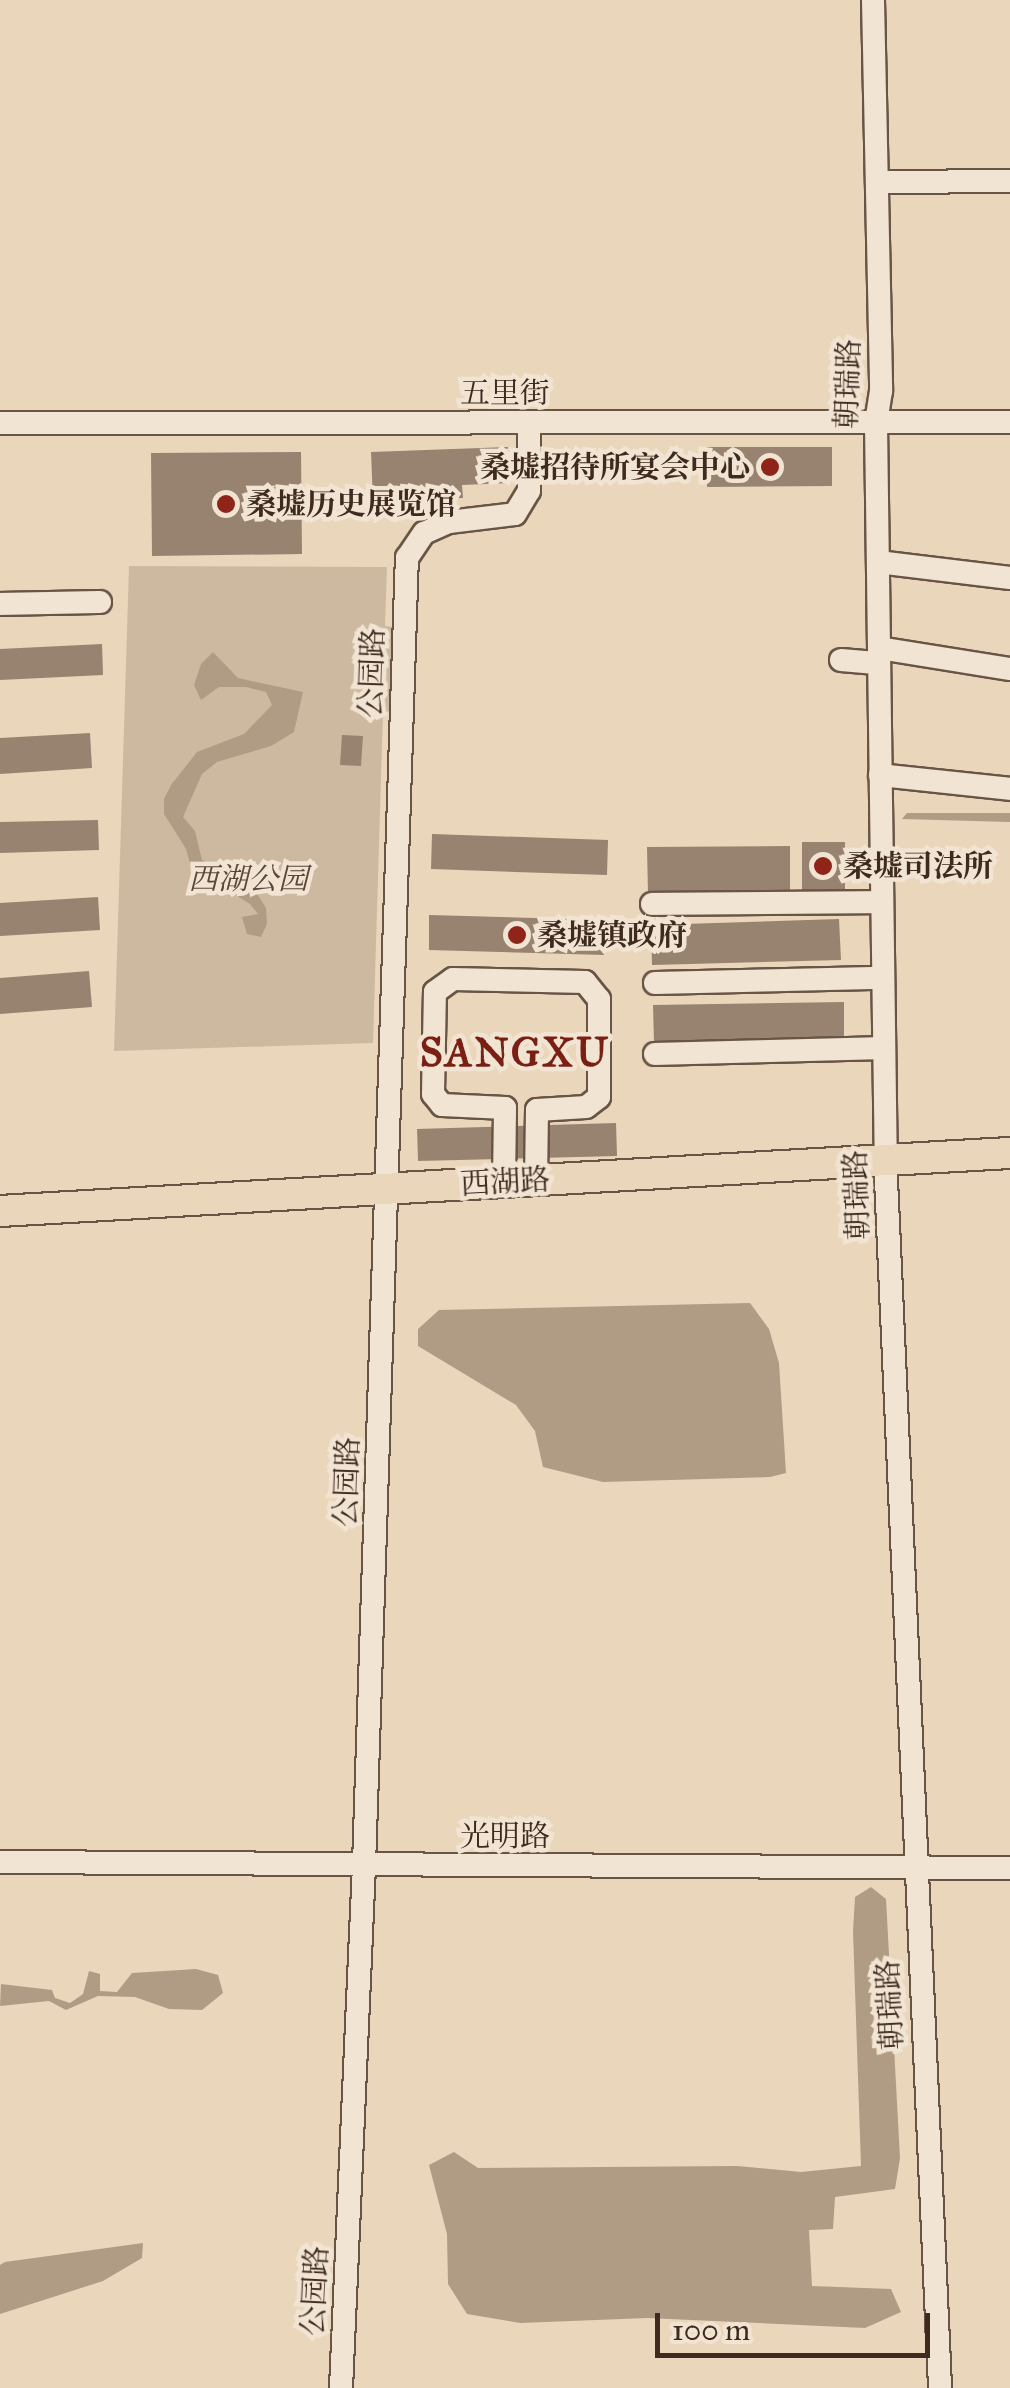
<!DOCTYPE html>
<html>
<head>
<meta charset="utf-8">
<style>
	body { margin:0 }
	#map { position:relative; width:1010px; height:2388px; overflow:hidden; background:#ead6ba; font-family:"IM FELL Great Primer","Noto Serif SC",serif }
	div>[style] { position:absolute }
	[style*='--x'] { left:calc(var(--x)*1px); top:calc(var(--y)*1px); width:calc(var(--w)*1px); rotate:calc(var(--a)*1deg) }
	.green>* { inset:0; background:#cdb9a0 }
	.water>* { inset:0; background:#b09c85 }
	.building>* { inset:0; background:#978370 }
	.roads { filter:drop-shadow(2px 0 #695546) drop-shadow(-2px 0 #695546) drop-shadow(0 2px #695546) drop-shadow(0 -2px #695546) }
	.minor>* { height:22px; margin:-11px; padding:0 11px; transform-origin:11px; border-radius:11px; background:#f1e4d2 }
	.major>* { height:30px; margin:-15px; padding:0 15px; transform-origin:15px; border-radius:15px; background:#ead6ba }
	.dots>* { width:28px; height:28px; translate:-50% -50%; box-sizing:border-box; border:5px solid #f1e4d2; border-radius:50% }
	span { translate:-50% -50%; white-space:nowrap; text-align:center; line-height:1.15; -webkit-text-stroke:9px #f1e4d2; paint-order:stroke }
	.street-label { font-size:30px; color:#3e2a1f }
	.poi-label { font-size:30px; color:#3e2a1f; font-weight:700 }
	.right { translate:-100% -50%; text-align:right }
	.left { translate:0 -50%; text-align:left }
	.park-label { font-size:30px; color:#5b4739; font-style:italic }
	.district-label { font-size:40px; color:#7a1f14; font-weight:700; letter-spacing:2.5px }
	.scale { position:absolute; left:655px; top:2313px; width:275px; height:45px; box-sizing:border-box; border:5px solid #3e2a1f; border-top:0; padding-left:12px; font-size:30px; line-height:35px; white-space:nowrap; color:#3e2a1f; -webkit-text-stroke:8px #f1e4d2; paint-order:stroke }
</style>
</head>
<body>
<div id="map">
	<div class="green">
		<i style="clip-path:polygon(129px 566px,387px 567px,385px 626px,397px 627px,393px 711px,383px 712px,373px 1043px,114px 1051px)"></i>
	</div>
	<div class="water">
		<i style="clip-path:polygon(213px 652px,238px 678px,303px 692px,294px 732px,271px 746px,217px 762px,202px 774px,183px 817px,195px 831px,202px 860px,257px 894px,266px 908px,267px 924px,261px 937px,247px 934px,242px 917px,258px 914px,250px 904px,191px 867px,186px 849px,164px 814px,164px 799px,171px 785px,197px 752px,244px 734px,272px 705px,266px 692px,246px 687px,219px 687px,201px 700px,194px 685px,201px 664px)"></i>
		<i style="clip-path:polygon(907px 813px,1010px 813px,1010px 822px,902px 819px)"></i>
		<i style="clip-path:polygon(750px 1303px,769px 1329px,779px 1363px,786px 1473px,770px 1477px,603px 1482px,543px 1467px,535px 1431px,516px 1405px,418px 1346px,418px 1329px,439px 1310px)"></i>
		<i style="clip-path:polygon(871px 1887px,886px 1899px,900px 2158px,895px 2189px,835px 2197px,833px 2229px,809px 2230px,812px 2286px,891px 2289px,901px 2312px,865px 2328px,647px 2318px,520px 2323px,467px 2314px,448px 2284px,447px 2234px,429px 2165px,454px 2152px,478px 2168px,737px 2166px,801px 2172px,861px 2166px,853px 1931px,855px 1897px)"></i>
		<i style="clip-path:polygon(196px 1969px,218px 1975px,223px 1993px,202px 2010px,169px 2009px,135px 1997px,98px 1996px,66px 2010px,49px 2001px,0 2006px,1px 1984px,52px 1990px,55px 1998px,70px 2003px,83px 1994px,89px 1971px,100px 1974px,100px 1991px,117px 1992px,132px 1973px)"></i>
		<i style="clip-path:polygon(143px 2243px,142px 2258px,103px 2281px,0 2314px,0 2265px,5px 2262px)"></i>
	</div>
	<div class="building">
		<i style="clip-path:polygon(508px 447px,509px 483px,462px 485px,463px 498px,373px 501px,371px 452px)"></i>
		<i style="clip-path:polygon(707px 447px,832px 447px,832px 486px,707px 487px)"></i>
		<i style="clip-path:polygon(301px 452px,302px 554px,152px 556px,151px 453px)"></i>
		<i style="clip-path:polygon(102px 644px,103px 675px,0 680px,0 649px)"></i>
		<i style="clip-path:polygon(90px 733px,92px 768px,0 774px,0 738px)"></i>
		<i style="clip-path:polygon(342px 735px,363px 736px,361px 766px,340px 765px)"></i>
		<i style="clip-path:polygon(98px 820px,99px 850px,0 853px,0 822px)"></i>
		<i style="clip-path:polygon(432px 834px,608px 840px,607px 875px,431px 869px)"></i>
		<i style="clip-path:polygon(802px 842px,845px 842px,845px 891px,802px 891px)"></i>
		<i style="clip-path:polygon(790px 846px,790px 893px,648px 894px,647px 847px)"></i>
		<i style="clip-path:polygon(98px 897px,100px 930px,0 936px,0 903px)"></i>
		<i style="clip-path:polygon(429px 915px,605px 920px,604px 955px,429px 950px)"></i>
		<i style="clip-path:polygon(839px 919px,841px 960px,652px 965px,651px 925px)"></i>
		<i style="clip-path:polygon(89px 971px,92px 1007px,0 1014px,0 978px)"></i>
		<i style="clip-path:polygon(844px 1002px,844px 1040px,654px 1043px,653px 1005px)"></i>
		<i style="clip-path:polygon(616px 1123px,617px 1156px,418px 1161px,417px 1129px)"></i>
	</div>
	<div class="roads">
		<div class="minor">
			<i style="--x:873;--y:0;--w:391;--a:88.8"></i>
			<i style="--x:881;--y:391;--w:32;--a:99"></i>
			<i style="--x:876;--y:423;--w:756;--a:89.24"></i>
			<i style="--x:886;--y:1179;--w:1210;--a:87.44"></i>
			<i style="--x:878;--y:182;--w:132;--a:-0.4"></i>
			<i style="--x:0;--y:423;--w:1010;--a:-0.06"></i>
			<i style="--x:878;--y:562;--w:133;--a:6.9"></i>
			<i style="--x:0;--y:604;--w:100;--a:-1.1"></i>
			<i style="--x:879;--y:648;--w:133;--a:9.1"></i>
			<i style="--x:841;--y:660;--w:38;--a:5"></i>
			<i style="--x:880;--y:775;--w:131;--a:6.1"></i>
			<i style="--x:652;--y:904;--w:230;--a:-0.5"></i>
			<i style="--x:655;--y:983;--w:228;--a:-1.3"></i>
			<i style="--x:655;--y:1054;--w:229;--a:-1.5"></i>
			<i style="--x:504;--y:1182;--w:74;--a:-89.2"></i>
			<i style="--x:505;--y:1108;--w:63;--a:-177.3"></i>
			<i style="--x:442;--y:1105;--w:14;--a:-129"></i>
			<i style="--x:433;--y:1094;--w:102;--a:-88.9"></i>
			<i style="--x:435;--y:992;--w:22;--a:-36"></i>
			<i style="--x:453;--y:979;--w:132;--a:1.3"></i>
			<i style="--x:585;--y:982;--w:22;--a:51"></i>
			<i style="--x:599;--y:999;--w:98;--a:90"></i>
			<i style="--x:599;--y:1097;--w:16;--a:142"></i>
			<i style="--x:586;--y:1107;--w:49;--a:176.5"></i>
			<i style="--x:537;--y:1110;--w:70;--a:90.8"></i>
			<i style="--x:0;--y:1862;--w:1010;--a:0.34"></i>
			<i style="--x:341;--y:2388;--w:524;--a:-87.48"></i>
			<i style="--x:364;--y:1865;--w:1308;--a:-88.12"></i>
			<i style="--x:407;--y:558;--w:30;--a:-56"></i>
			<i style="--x:424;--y:533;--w:27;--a:-24"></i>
			<i style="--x:449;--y:522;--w:66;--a:-6.9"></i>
			<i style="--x:515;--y:514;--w:27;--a:-59"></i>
			<i style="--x:529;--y:491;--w:68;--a:-90"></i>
		</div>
		<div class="major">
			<i style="--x:0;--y:1211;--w:1012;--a:-3.29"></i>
		</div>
	</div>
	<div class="dots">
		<i style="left:770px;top:467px;background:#8f2418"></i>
		<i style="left:226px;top:504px;background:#8f2418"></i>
		<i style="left:823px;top:866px;background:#8f2418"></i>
		<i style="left:517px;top:935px;background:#8f2418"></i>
	</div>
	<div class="street-label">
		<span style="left:848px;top:384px;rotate:-88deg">朝瑞路</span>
		<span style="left:505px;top:393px">五里街</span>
		<span style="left:372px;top:673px;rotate:-88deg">公园路</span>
		<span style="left:505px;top:1182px;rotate:-3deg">西湖路</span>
		<span style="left:857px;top:1195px;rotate:-92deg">朝瑞路</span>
		<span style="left:347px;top:1482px;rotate:-88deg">公园路</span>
		<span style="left:505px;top:1836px">光明路</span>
		<span style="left:890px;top:2005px;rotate:-93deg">朝瑞路</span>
		<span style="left:315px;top:2291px;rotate:-87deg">公园路</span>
	</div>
	<div class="poi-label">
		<span class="right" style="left:750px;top:467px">桑墟招待所宴会中心</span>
		<span class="left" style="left:246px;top:504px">桑墟历史展览馆</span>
		<span class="left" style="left:843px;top:866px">桑墟司法所</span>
		<span class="left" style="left:537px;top:935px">桑墟镇政府</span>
	</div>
	<div class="park-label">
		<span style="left:248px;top:879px">西湖公园</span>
	</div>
	<div class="district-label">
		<span style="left:515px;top:1053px">SANGXU</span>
	</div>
	<div class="scale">100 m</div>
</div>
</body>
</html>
